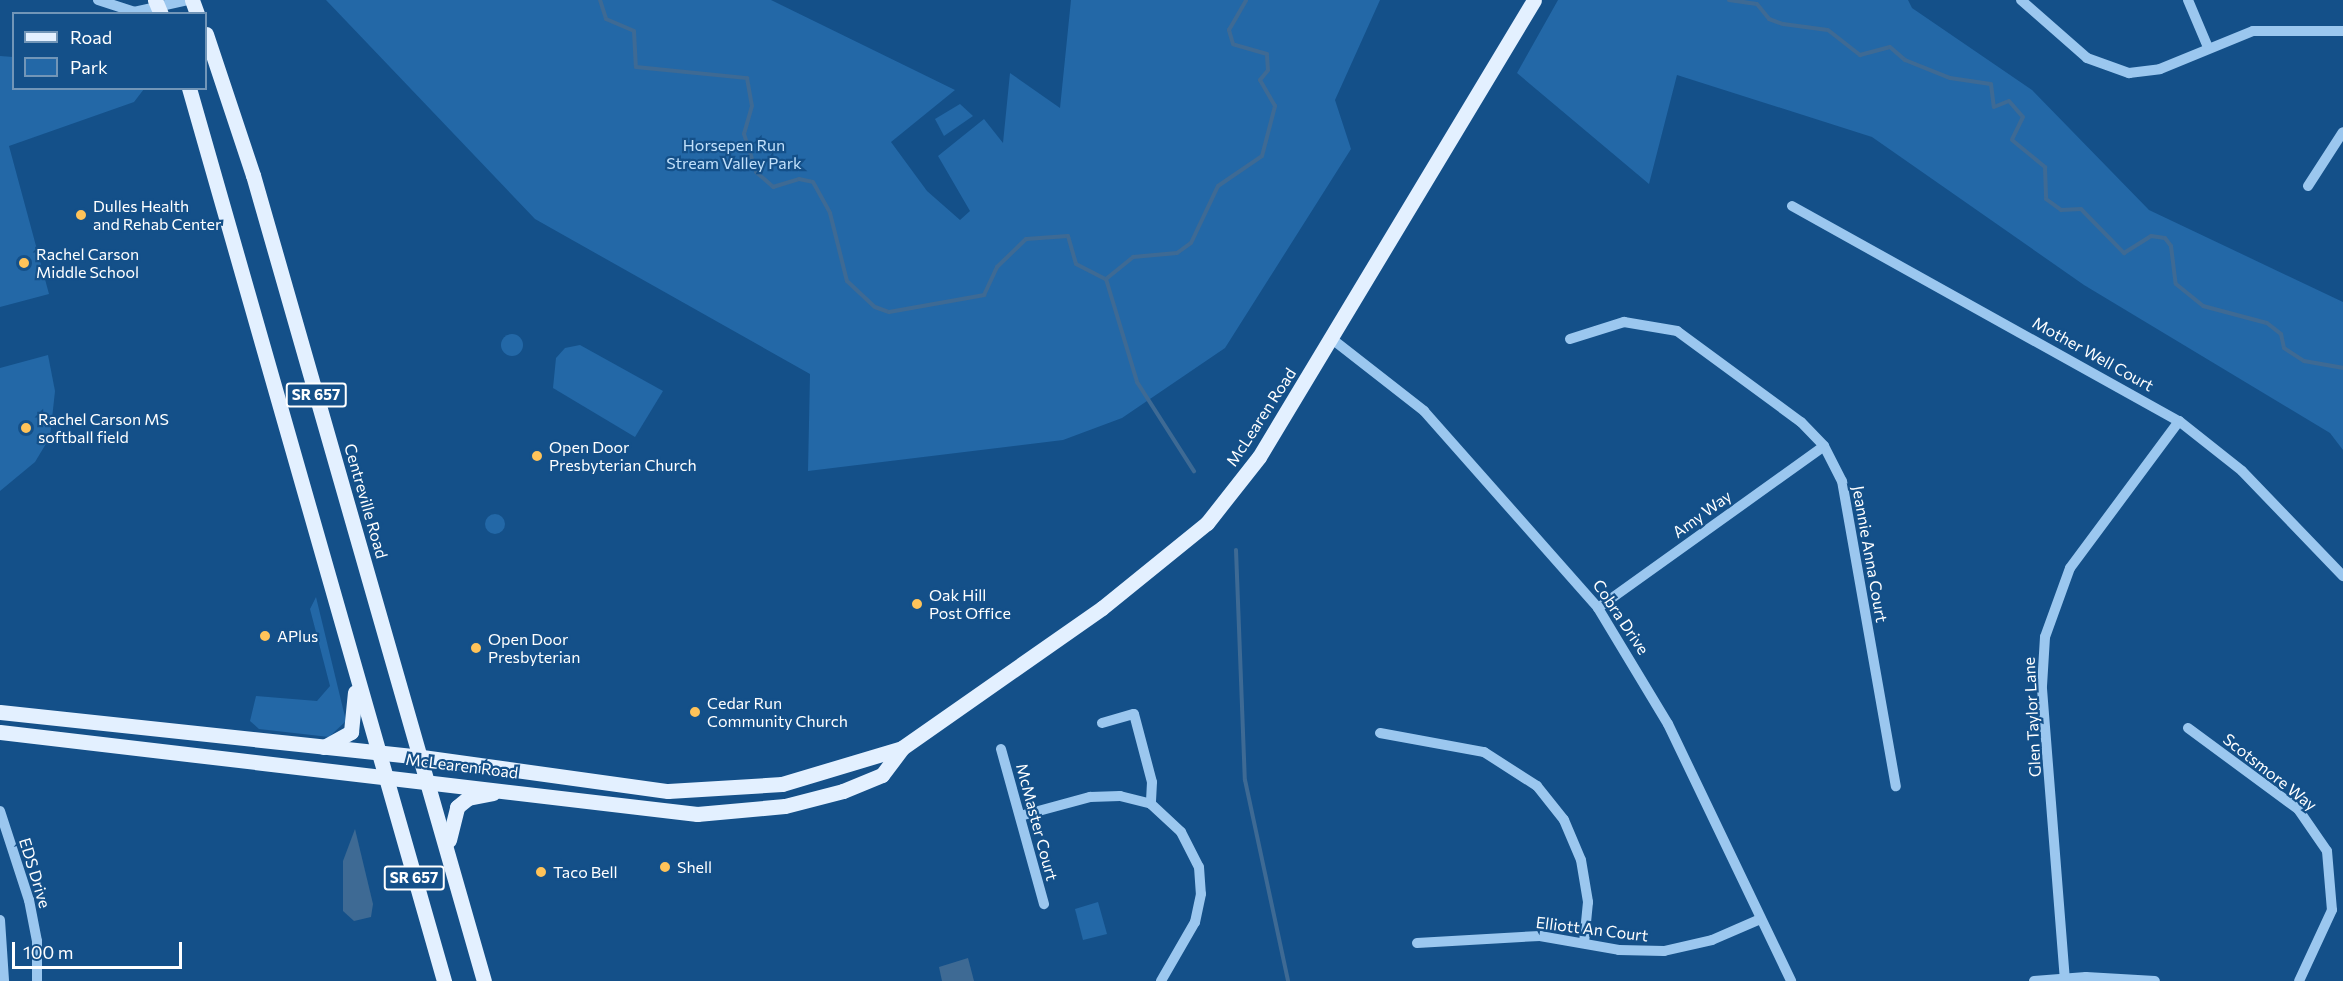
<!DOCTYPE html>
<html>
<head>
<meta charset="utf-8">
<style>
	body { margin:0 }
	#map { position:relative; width:2343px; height:981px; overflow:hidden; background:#145089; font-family:Commissioner,sans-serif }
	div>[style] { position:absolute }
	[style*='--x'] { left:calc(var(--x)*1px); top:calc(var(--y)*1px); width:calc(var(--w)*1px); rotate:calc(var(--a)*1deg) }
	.green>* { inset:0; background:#2368a7 }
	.round { border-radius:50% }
	.water>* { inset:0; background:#3e6a94 }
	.stream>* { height:4px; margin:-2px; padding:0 2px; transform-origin:2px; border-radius:2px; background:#3e6a94 }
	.minor>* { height:10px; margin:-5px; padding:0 5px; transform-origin:5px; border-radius:5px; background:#9bc7ef }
	.major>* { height:15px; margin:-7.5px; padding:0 7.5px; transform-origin:7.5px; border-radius:7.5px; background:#e3f0ff }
	.dots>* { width:16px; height:16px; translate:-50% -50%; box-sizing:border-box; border:3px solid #145089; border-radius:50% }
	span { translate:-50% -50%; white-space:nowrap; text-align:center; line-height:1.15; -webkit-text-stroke:4.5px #145089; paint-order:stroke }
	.shield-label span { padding:2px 4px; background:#145089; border:2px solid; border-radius:4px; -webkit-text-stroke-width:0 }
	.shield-label { font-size:15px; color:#fff; font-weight:700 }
	.park-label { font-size:16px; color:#c1e0fb }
	.poi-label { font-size:16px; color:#fff }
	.left { translate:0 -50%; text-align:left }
	.street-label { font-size:16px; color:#fff }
	.legend { position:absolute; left:12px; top:12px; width:195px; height:78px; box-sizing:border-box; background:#145089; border:2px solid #7296b8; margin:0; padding:8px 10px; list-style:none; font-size:18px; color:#fff }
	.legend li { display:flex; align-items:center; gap:12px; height:30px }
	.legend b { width:30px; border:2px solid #7296b8 }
	.scale { position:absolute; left:12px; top:942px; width:170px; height:27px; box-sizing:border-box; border:3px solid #fff; border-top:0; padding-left:8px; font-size:18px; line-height:21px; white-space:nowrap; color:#fff; -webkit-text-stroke:4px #145089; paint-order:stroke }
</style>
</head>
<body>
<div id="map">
	<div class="green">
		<i style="clip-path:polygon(326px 0,771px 0,955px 90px,891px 142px,927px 191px,960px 220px,970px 211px,938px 156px,984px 119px,1003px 143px,1010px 73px,1060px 108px,1071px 0,1380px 0,1335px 100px,1351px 149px,1225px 348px,1122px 418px,1063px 440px,808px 471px,810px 374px,535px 219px)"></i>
		<i style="clip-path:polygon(1558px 0,1908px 0,1912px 8px,2032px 90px,2149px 210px,2343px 302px,2343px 450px,2330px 433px,2084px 285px,1872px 137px,1677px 75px,1649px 184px,1517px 73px)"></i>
		<i style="clip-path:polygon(0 56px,13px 57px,14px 88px,144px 89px,134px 102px,9px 146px,49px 294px,0 307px)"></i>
		<i style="clip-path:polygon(960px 104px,973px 116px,944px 136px,935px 119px)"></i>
		<i class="round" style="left:501px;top:334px;width:22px;height:22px"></i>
		<i style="clip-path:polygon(580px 345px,663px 391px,635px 437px,553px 388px,556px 358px,565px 348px)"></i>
		<i style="clip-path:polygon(48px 355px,55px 391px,50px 437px,35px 462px,0 491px,0 368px)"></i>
		<i class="round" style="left:485px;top:514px;width:20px;height:20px"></i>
		<i style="clip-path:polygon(316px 597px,346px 721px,329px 737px,259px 729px,250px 721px,256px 696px,317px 701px,330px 686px,310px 609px)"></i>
		<i style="clip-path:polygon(1098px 902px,1107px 934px,1083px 940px,1075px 909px)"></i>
	</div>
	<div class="water">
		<i style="clip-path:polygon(355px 829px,373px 904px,371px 917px,354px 921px,343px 911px,343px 861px)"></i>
		<i style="clip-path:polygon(968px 958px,974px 981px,942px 981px,939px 967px)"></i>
	</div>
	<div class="stream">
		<i style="--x:600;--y:0;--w:20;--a:72"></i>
		<i style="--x:606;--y:19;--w:30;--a:23"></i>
		<i style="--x:634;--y:31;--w:36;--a:87"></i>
		<i style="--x:636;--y:67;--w:112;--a:5.7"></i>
		<i style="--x:747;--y:78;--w:28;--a:80"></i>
		<i style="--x:752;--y:106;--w:29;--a:106"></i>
		<i style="--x:744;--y:134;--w:40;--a:72"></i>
		<i style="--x:756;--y:172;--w:23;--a:41"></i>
		<i style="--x:773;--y:187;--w:27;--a:-17"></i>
		<i style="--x:799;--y:179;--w:14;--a:12"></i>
		<i style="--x:813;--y:182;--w:35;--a:61"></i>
		<i style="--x:830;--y:213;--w:70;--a:76"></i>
		<i style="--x:847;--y:281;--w:38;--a:43"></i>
		<i style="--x:875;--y:307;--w:15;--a:20"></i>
		<i style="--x:889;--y:312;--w:97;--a:-10.1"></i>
		<i style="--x:984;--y:295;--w:31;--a:-65"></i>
		<i style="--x:997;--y:267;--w:40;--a:-44"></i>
		<i style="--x:1026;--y:239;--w:42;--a:-4.1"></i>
		<i style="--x:1068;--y:236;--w:29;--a:74"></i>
		<i style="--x:1076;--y:264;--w:34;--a:27"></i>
		<i style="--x:1106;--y:279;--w:35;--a:-39"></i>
		<i style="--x:1133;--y:257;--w:44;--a:-5.2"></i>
		<i style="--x:1177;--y:253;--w:17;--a:-36"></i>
		<i style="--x:1191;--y:243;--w:63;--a:-64.7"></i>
		<i style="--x:1218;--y:186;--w:53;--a:-34.3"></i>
		<i style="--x:1262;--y:156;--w:52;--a:-75.4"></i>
		<i style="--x:1275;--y:106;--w:30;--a:-120"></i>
		<i style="--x:1260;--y:80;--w:13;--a:-51"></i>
		<i style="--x:1268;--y:70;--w:16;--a:-94"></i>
		<i style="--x:1267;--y:54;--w:35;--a:-164"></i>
		<i style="--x:1233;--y:44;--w:15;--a:-106"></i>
		<i style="--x:1229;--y:30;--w:34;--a:-60"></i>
		<i style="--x:1729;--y:0;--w:28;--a:8"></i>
		<i style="--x:1757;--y:4;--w:19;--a:51"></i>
		<i style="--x:1769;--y:19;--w:15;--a:20"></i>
		<i style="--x:1783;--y:24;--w:45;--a:7.6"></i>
		<i style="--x:1828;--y:30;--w:41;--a:38"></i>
		<i style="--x:1860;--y:55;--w:31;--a:-15"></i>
		<i style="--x:1890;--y:47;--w:20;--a:41"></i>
		<i style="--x:1905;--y:60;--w:48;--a:21.8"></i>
		<i style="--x:1950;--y:78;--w:41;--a:8.3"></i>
		<i style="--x:1991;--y:84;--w:23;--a:83"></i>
		<i style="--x:1994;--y:107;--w:16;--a:-22"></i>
		<i style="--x:2009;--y:101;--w:21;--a:49"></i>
		<i style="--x:2023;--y:117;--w:25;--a:116"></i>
		<i style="--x:2012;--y:140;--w:43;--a:39.3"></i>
		<i style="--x:2045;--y:167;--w:32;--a:88"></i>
		<i style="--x:2046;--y:199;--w:19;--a:36"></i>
		<i style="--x:2061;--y:210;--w:20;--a:-3"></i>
		<i style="--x:2081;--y:209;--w:62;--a:45.7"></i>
		<i style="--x:2124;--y:253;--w:32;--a:-32"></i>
		<i style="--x:2151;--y:236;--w:14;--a:8"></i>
		<i style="--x:2165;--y:238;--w:10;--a:53"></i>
		<i style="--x:2171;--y:246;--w:38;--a:83"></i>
		<i style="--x:2176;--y:284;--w:35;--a:39"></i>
		<i style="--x:2203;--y:306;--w:66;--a:14.9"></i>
		<i style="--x:2267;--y:323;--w:18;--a:38"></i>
		<i style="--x:2281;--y:334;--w:14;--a:78"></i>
		<i style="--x:2284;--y:348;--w:24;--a:33"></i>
		<i style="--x:2304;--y:361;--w:40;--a:10"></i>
		<i style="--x:1106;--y:279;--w:108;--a:73.2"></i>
		<i style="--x:1137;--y:382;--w:106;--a:57.4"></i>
		<i style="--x:1236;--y:550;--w:230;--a:87.8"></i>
		<i style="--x:1245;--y:780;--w:206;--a:77.9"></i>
	</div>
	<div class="minor">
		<i style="--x:98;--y:0;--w:38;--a:18"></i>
		<i style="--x:134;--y:12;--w:55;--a:-12.5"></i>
		<i style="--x:2021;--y:0;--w:88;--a:41.3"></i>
		<i style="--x:2087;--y:58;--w:45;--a:19.7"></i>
		<i style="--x:2129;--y:73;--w:31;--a:-7"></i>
		<i style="--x:2160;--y:69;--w:100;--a:-22.2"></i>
		<i style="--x:2253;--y:31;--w:90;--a:0"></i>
		<i style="--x:2188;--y:0;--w:49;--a:67.1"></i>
		<i style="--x:2308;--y:186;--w:64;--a:-57.1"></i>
		<i style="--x:1792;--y:206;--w:443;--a:29.1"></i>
		<i style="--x:2179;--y:421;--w:80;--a:38.4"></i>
		<i style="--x:2242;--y:471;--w:146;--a:46.1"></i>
		<i style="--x:1332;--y:339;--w:117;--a:38"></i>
		<i style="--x:1424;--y:411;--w:263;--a:48.5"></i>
		<i style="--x:1598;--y:608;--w:135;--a:58.9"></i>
		<i style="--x:1668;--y:724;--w:285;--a:64.4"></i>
		<i style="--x:1570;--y:339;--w:57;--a:-17.5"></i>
		<i style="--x:1624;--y:322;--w:54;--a:9.6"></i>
		<i style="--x:1677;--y:331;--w:154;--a:36.3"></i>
		<i style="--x:1801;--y:422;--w:33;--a:46"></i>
		<i style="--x:1824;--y:446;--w:39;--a:63"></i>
		<i style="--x:1842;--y:481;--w:310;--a:80"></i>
		<i style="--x:1598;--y:608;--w:278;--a:-35.6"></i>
		<i style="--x:1102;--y:723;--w:33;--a:-16"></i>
		<i style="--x:1134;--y:714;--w:70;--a:75.2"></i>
		<i style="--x:1152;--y:782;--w:22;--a:93"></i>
		<i style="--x:2188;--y:728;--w:137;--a:36.4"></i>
		<i style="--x:2298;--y:809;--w:51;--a:55.4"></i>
		<i style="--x:2327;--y:851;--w:59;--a:85.2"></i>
		<i style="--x:2332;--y:910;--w:78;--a:114.9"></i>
		<i style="--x:1380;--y:733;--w:106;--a:10.4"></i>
		<i style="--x:1484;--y:752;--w:63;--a:32.7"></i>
		<i style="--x:1537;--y:786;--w:43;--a:51.5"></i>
		<i style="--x:1564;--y:820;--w:43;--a:67"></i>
		<i style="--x:1581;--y:860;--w:43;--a:80.5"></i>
		<i style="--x:1588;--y:902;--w:41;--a:95.6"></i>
		<i style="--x:1001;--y:749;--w:161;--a:74.5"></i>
		<i style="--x:0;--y:811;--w:94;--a:72"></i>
		<i style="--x:29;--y:900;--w:42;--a:79"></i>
		<i style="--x:37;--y:941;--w:40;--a:90"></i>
		<i style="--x:1020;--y:816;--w:73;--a:-15.2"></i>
		<i style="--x:1090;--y:797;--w:30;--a:-2"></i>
		<i style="--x:1120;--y:796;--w:32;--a:14"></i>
		<i style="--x:1151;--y:804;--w:41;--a:43"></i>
		<i style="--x:1181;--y:832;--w:39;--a:63"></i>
		<i style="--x:1199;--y:867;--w:27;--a:86"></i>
		<i style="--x:1201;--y:894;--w:29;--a:102"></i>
		<i style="--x:1195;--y:922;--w:68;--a:120"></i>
		<i style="--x:0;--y:920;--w:61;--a:86.2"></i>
		<i style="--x:1417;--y:943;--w:123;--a:-3.3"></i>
		<i style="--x:1540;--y:936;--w:80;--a:10"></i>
		<i style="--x:1619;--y:950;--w:45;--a:1.3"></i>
		<i style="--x:1664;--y:951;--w:49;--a:-12.9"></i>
		<i style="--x:1712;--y:940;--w:50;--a:-23.5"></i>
		<i style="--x:2034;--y:981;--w:52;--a:-4.4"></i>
		<i style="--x:2086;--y:977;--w:69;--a:3.3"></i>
		<i style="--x:2065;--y:981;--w:296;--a:-94.5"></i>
		<i style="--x:2042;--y:686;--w:49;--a:-86.5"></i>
		<i style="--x:2045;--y:637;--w:73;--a:-70.1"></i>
		<i style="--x:2070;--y:568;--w:183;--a:-53.4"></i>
	</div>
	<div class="major">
		<i style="--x:155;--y:0;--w:15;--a:67"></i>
		<i style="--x:192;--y:0;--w:15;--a:70"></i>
		<i style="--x:206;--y:34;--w:149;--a:71.6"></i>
		<i style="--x:253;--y:175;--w:838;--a:74.01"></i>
		<i style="--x:189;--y:88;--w:929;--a:74.06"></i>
		<i style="--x:0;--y:712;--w:424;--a:6.1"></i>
		<i style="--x:422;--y:757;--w:248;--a:7.9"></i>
		<i style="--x:668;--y:791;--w:114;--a:-3.5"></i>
		<i style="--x:782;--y:784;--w:125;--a:-16.7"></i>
		<i style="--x:902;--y:748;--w:244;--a:-35"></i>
		<i style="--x:1102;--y:608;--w:135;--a:-39"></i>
		<i style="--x:1207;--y:523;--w:84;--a:-51.8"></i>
		<i style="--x:1259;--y:457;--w:533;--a:-58.96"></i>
		<i style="--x:0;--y:732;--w:702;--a:6.71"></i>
		<i style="--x:697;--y:814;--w:88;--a:-5.2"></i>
		<i style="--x:785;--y:806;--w:60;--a:-14.5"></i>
		<i style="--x:843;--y:791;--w:42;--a:-22.3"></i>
		<i style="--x:882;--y:775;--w:34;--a:-53"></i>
		<i style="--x:324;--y:747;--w:31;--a:-29"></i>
		<i style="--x:351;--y:732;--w:40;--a:-84.3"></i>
		<i style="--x:449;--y:840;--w:34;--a:-76"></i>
		<i style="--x:457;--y:807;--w:14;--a:-39"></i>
		<i style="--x:468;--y:798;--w:25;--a:-11"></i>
	</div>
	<div class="dots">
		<i style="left:81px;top:215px;background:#ffc359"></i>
		<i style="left:24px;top:263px;background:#ffc359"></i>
		<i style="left:26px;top:428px;background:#ffc359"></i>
		<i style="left:537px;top:456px;background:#ffc359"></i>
		<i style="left:917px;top:604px;background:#ffc359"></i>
		<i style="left:265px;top:636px;background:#ffc359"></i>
		<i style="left:476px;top:648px;background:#ffc359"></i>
		<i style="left:695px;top:712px;background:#ffc359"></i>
		<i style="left:665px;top:867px;background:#ffc359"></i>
		<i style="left:541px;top:872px;background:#ffc359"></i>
	</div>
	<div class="shield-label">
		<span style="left:316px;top:395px">SR 657</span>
		<span style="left:414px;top:878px">SR 657</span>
	</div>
	<div class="park-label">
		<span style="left:734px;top:154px">Horsepen Run<br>Stream Valley Park</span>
	</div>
	<div class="poi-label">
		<span class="left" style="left:93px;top:215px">Dulles Health<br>and Rehab Center</span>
		<span class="left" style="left:36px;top:263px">Rachel Carson<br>Middle School</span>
		<span class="left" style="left:38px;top:428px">Rachel Carson MS<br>softball field</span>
		<span class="left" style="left:549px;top:456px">Open Door<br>Presbyterian Church</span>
		<span class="left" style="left:929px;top:604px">Oak Hill<br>Post Office</span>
		<span class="left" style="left:277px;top:636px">APlus</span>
		<span class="left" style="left:488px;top:648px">Open Door<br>Presbyterian</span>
		<span class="left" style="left:707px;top:712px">Cedar Run<br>Community Church</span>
		<span class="left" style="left:677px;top:867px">Shell</span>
		<span class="left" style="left:553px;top:872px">Taco Bell</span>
	</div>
	<div class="street-label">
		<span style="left:2093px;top:354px;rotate:29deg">Mother Well Court</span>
		<span style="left:1261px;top:417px;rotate:-57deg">McLearen Road</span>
		<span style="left:366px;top:501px;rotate:74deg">Centreville Road</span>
		<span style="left:1702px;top:514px;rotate:-36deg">Amy Way</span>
		<span style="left:1870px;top:554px;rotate:80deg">Jeannie Anna Court</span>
		<span style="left:1621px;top:617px;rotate:56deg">Cobra Drive</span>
		<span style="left:2032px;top:717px;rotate:-93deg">Glen Taylor Lane</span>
		<span style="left:462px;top:766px;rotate:7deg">McLearen Road</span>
		<span style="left:2270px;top:772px;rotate:38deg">Scotsmore Way</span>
		<span style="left:1037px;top:822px;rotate:75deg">McMaster Court</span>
		<span style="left:35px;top:873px;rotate:73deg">EDS Drive</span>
		<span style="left:1592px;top:929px;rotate:7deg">Elliott An Court</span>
	</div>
	<ul class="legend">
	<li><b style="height:8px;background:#e3f0ff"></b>Road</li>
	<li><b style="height:16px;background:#2368a7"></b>Park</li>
	</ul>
	<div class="scale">100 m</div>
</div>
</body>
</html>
